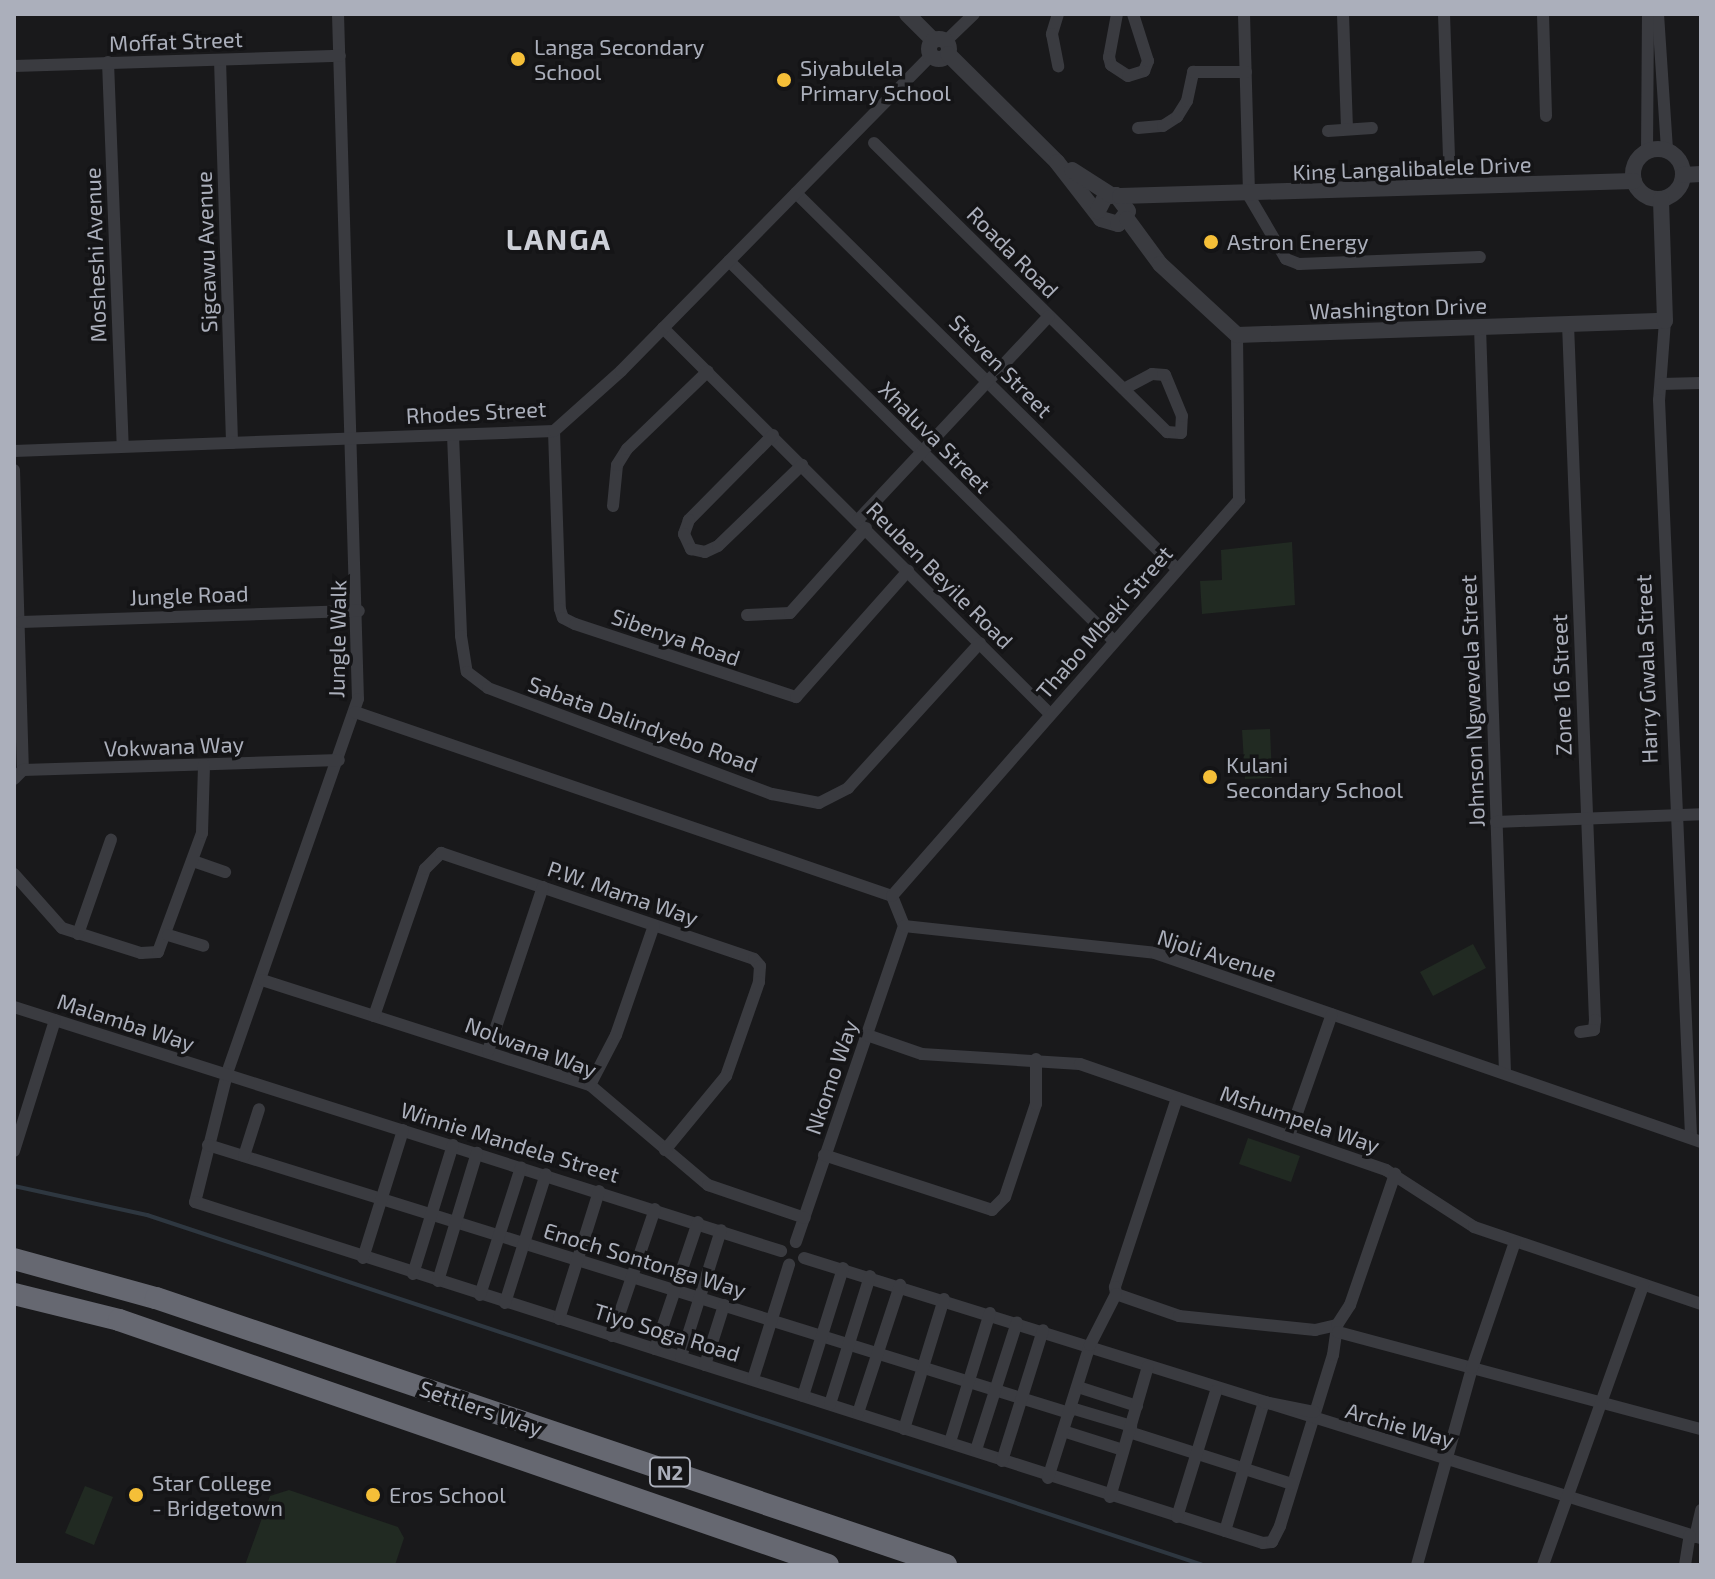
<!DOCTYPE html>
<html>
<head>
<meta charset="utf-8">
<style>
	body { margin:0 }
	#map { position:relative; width:1715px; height:1579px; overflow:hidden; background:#19191b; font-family:"Exo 2",sans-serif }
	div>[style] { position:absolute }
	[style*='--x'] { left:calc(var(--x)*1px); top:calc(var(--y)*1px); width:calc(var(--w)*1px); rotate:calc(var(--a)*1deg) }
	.green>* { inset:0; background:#212a22 }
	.stream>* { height:4px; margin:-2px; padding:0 2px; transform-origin:2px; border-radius:2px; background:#2e3740 }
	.minor>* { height:12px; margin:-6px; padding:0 6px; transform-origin:6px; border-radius:6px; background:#3a3b40 }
	.tertiary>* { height:16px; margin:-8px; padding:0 8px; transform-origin:8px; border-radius:8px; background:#3a3b40 }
	.tertiary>.ring { margin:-8px; padding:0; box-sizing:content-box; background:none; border:16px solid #3a3b40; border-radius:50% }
	.motorway>* { height:22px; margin:-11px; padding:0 11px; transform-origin:11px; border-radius:11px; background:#666871 }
	.dots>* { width:22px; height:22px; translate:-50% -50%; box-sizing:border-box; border:4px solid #141416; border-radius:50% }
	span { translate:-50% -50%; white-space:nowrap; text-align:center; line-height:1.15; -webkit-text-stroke:7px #141416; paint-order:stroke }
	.shield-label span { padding:2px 6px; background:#141416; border:2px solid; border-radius:6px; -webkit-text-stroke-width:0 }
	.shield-label { font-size:20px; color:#abafbb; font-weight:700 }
	.street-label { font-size:22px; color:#abafbb }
	.poi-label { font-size:22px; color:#abafbb }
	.left { translate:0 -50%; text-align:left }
	.district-label { font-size:30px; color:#cccfd7; font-weight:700; letter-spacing:2px }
	.frame { position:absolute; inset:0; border:16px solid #abafbb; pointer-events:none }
</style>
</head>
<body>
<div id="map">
	<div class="green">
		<i style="clip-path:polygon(1292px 542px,1295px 605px,1202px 614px,1200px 581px,1222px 580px,1221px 550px)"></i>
		<i style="clip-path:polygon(1270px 729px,1272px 778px,1245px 779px,1242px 730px)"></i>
		<i style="clip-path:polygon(1473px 944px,1486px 968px,1433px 996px,1420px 972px)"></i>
		<i style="clip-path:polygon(1248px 1138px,1300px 1156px,1291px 1182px,1239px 1164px)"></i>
		<i style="clip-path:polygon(85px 1486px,113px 1497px,94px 1545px,65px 1533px)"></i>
		<i style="clip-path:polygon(289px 1490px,398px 1527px,404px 1538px,395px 1565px,245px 1565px,270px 1496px)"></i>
	</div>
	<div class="stream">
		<i style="--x:14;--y:1186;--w:136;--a:12.3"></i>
		<i style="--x:147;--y:1215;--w:1112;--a:18.34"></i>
	</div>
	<div class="minor">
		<i style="--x:338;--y:14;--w:685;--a:88.33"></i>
		<i style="--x:358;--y:699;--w:397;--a:109.3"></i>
		<i style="--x:227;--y:1074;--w:132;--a:104"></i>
		<i style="--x:195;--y:1202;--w:1121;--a:17.71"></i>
		<i style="--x:1263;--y:1543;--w:9;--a:-6"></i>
		<i style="--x:1272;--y:1542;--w:18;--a:-63"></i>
		<i style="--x:1280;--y:1526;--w:179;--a:-72.8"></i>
		<i style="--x:1333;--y:1355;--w:30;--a:-82"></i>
		<i style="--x:1058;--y:14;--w:21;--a:107"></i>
		<i style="--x:1052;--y:34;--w:33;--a:79"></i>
		<i style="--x:1117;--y:14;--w:44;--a:100.5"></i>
		<i style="--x:1109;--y:57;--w:8;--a:76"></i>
		<i style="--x:1111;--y:65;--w:20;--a:33"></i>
		<i style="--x:1128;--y:76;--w:17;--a:-17"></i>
		<i style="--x:1144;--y:71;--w:11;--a:-68"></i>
		<i style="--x:1148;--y:61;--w:49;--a:-107.7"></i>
		<i style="--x:1244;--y:14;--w:182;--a:88.4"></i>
		<i style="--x:1249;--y:196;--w:73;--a:59.6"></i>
		<i style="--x:1286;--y:259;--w:14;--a:21"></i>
		<i style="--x:1299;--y:264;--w:181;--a:-2.2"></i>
		<i style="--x:1343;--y:14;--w:115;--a:88"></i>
		<i style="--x:1444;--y:14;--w:174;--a:88"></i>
		<i style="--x:1543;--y:14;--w:102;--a:88.3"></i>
		<i style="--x:1658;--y:14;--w:137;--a:86.2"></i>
		<i style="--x:946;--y:41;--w:39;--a:-44"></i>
		<i style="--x:220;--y:60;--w:383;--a:88.2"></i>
		<i style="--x:108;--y:62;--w:384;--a:87.8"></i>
		<i style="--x:14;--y:66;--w:326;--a:-1.8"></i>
		<i style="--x:1138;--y:128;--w:25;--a:-5"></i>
		<i style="--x:1163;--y:126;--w:17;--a:-33"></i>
		<i style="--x:1177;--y:117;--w:19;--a:-58"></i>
		<i style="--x:1187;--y:101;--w:30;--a:-78"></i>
		<i style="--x:1193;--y:72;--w:53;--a:0"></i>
		<i style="--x:1328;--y:131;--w:44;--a:-3.9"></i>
		<i style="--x:874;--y:143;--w:412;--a:44.6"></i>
		<i style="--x:1167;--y:432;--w:14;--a:4"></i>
		<i style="--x:1181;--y:433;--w:17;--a:-87"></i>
		<i style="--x:1182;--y:416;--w:44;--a:-112.5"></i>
		<i style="--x:1165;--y:375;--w:13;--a:-176"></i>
		<i style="--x:1152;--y:374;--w:32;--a:152"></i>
		<i style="--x:1647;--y:153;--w:139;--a:-89.6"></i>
		<i style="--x:796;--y:193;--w:535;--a:44.62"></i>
		<i style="--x:729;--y:261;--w:541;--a:44.63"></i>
		<i style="--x:1665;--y:321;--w:79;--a:94.3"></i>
		<i style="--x:1659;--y:400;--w:738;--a:87.51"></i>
		<i style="--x:1568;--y:324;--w:697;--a:87.78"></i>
		<i style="--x:1595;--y:1020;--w:10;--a:96"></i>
		<i style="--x:1594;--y:1030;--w:14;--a:172"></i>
		<i style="--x:1480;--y:327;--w:746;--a:88.08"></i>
		<i style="--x:663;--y:328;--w:547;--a:44.93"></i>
		<i style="--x:1661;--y:384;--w:40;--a:-1.4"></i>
		<i style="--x:554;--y:431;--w:178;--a:88.1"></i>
		<i style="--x:560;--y:609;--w:9;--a:72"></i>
		<i style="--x:563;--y:618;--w:13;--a:27"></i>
		<i style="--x:575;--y:624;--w:233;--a:18.3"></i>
		<i style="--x:796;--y:697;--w:169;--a:-48.4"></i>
		<i style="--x:453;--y:435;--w:201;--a:87.7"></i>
		<i style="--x:461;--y:636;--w:36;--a:81"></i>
		<i style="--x:467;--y:672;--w:26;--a:37"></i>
		<i style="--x:488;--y:688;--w:303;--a:20.5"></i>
		<i style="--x:772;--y:794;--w:48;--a:10.8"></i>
		<i style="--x:819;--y:803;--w:33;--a:-27"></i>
		<i style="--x:848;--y:788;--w:196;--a:-47.7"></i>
		<i style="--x:773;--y:435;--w:120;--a:134.7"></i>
		<i style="--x:689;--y:520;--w:15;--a:110"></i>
		<i style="--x:684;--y:534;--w:17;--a:65"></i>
		<i style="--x:691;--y:549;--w:14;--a:12"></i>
		<i style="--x:705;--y:552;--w:14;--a:-25"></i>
		<i style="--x:718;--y:546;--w:117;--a:-44"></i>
		<i style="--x:14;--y:451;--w:540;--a:-2.12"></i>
		<i style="--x:554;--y:431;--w:90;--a:-41.8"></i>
		<i style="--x:621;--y:371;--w:443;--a:-45.5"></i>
		<i style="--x:14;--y:470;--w:300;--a:88.3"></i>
		<i style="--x:613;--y:506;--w:41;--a:-84.4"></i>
		<i style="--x:617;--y:465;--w:19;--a:-58"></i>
		<i style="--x:627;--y:449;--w:112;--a:-43.9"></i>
		<i style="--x:858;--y:520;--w:279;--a:-46.9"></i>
		<i style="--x:747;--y:615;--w:43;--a:-2.7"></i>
		<i style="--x:790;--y:613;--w:114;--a:-48.2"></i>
		<i style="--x:21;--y:622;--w:338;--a:-1.9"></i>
		<i style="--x:355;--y:712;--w:568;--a:18.91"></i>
		<i style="--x:892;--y:896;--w:32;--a:68"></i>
		<i style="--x:904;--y:926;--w:334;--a:108.9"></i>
		<i style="--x:14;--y:779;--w:13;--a:-45"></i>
		<i style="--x:23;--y:770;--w:316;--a:-1.8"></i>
		<i style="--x:1496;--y:822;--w:205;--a:-2.2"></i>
		<i style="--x:193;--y:861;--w:34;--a:19"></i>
		<i style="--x:14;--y:874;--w:72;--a:48.4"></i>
		<i style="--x:62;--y:928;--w:83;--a:17.6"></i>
		<i style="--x:141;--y:953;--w:17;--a:-3"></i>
		<i style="--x:158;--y:952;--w:127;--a:-69.7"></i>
		<i style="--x:202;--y:833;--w:68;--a:-88.3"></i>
		<i style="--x:892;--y:896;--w:527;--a:-48.77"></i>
		<i style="--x:1239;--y:500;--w:165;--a:-90.7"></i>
		<i style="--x:904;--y:926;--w:252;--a:6.1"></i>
		<i style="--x:1155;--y:953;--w:578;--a:19.09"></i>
		<i style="--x:78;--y:934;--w:100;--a:-70.7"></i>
		<i style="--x:168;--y:935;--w:37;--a:17"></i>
		<i style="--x:262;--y:980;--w:344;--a:17.8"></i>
		<i style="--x:590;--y:1085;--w:155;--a:40.3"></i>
		<i style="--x:708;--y:1185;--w:102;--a:18.8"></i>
		<i style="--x:14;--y:1007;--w:805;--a:17.65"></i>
		<i style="--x:374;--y:1016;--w:156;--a:-70.9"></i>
		<i style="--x:425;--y:869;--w:23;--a:-45"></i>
		<i style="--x:441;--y:853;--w:330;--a:18.7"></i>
		<i style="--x:754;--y:959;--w:9;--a:49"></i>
		<i style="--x:760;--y:966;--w:16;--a:94"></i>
		<i style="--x:759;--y:982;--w:100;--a:109.3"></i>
		<i style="--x:726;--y:1076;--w:96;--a:129.5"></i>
		<i style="--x:867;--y:1035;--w:58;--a:19.1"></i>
		<i style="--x:922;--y:1054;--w:158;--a:3.6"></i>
		<i style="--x:1080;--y:1064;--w:324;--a:19.1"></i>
		<i style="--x:1386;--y:1170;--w:105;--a:32.9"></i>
		<i style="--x:1474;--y:1227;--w:240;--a:18.7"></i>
		<i style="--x:488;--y:1051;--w:173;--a:-71.5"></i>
		<i style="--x:590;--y:1085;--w:56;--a:-62.5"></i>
		<i style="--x:616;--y:1035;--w:116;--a:-70.9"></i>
		<i style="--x:1177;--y:1098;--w:199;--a:108.2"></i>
		<i style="--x:1115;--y:1287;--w:7;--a:82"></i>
		<i style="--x:1116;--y:1294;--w:67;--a:19.2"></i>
		<i style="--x:1179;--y:1316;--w:137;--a:5.9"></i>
		<i style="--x:1315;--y:1330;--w:23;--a:-13"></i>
		<i style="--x:1337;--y:1325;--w:24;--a:-57"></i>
		<i style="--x:1350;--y:1305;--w:139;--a:-71"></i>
		<i style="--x:1289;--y:1136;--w:129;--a:-70.6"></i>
		<i style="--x:208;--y:1145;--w:902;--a:17.29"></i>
		<i style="--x:14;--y:1151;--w:137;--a:-72.6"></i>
		<i style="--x:824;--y:1155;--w:177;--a:18.1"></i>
		<i style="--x:992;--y:1210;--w:18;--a:-45"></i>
		<i style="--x:1005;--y:1197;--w:98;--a:-71.6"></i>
		<i style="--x:1036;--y:1104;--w:45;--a:-90"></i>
		<i style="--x:244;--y:1156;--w:49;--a:-72.3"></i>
		<i style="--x:363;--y:1258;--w:134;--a:-72.6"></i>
		<i style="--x:804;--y:1258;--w:940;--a:17.34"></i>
		<i style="--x:413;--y:1274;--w:135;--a:-72.8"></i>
		<i style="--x:438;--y:1281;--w:134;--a:-73.1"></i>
		<i style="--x:480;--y:1295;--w:134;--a:-72.2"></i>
		<i style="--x:505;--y:1303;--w:135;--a:-72.4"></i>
		<i style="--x:559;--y:1319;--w:134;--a:-72.6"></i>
		<i style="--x:1338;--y:1332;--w:376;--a:15"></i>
		<i style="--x:612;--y:1336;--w:134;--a:-71.3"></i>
		<i style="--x:655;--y:1349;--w:134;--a:-71.3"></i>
		<i style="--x:681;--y:1357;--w:133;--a:-72.5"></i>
		<i style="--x:705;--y:1365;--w:63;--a:-72.4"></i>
		<i style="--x:753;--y:1379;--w:120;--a:-72.5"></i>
		<i style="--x:1078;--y:1387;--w:62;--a:17.9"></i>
		<i style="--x:803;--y:1396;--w:134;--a:-72.6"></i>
		<i style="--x:830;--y:1404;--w:134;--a:-72.6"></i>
		<i style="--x:1071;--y:1408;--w:63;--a:16.7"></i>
		<i style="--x:858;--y:1413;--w:135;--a:-71.8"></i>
		<i style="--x:904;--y:1429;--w:136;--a:-72.9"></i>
		<i style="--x:1063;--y:1431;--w:63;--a:17.6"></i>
		<i style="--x:1129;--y:1432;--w:171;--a:17.7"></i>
		<i style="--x:950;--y:1442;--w:135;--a:-72.8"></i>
		<i style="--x:976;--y:1450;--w:134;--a:-72.2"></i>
		<i style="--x:1002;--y:1461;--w:137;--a:-72.6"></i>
		<i style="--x:1048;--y:1478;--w:139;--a:-72.5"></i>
		<i style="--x:1090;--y:1345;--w:57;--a:-63"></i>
		<i style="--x:1110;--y:1497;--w:136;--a:-73.8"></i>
		<i style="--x:1177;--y:1517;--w:132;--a:-72.8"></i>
		<i style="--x:1225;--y:1531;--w:135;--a:-73.2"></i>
		<i style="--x:1264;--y:1402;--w:51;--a:11.3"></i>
		<i style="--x:1695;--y:1537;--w:28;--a:-77"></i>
		<i style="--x:1417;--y:1565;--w:205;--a:-74.4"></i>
		<i style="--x:1472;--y:1368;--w:133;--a:-71.2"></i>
		<i style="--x:1543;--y:1565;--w:297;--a:-70.3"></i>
		<i style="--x:1685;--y:1565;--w:30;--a:-81"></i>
	</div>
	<div class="tertiary">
		<i style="--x:907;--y:14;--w:37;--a:45"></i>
		<i class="ring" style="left:929px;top:39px;width:4px;height:4px"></i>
		<i style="--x:948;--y:54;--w:153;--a:44.7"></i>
		<i style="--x:1057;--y:162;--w:72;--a:52.3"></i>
		<i style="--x:1101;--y:219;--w:18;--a:16"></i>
		<i style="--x:1118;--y:224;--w:16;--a:-52"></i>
		<i style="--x:1128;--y:211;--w:20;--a:-127"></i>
		<i style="--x:1116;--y:195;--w:11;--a:170"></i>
		<i style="--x:1105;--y:197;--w:16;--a:117"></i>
		<i class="ring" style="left:1633px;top:149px;width:34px;height:34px"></i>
		<i style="--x:1072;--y:170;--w:46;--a:32.7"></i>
		<i style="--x:1683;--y:175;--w:18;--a:-3"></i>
		<i style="--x:1120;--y:196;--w:514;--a:-1.67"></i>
		<i style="--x:1127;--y:219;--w:56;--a:53.7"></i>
		<i style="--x:1160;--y:264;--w:105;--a:42.7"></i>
		<i style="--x:1237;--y:335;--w:428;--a:-1.9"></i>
		<i style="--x:1665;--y:321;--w:122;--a:-91.9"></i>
	</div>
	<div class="motorway">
		<i style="--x:14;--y:1259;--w:147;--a:15.4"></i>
		<i style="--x:156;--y:1298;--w:834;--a:18.67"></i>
		<i style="--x:14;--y:1294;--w:108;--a:13.9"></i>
		<i style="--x:119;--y:1320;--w:750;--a:19.06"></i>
	</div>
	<div class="dots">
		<i style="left:518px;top:59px;background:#f5bf38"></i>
		<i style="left:784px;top:80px;background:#f5bf38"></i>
		<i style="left:1211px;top:242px;background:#f5bf38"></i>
		<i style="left:1210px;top:777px;background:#f5bf38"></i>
		<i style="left:136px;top:1495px;background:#f5bf38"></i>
		<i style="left:373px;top:1495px;background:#f5bf38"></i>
	</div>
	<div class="shield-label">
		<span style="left:670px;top:1472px">N2</span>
	</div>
	<div class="street-label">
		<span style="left:176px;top:41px;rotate:-2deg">Moffat Street</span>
		<span style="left:1412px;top:168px;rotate:-2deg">King Langalibalele Drive</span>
		<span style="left:206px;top:252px;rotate:-92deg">Sigcawu Avenue</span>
		<span style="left:1013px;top:252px;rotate:45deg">Roada Road</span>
		<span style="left:95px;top:255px;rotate:-92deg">Mosheshi Avenue</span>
		<span style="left:1398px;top:308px;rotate:-2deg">Washington Drive</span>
		<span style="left:1001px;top:366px;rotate:45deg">Steven Street</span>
		<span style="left:476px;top:412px;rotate:-3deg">Rhodes Street</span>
		<span style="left:935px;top:437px;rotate:45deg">Xhaluva Street</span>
		<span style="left:940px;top:575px;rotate:45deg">Reuben Beyile Road</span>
		<span style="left:189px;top:595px;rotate:-2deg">Jungle Road</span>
		<span style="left:1104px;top:622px;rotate:-49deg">Thabo Mbeki Street</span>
		<span style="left:676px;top:637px;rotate:19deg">Sibenya Road</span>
		<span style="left:337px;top:639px;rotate:-89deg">Jungle Walk</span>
		<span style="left:1646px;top:669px;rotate:-92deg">Harry Gwala Street</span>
		<span style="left:1561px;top:685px;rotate:-92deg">Zone 16 Street</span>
		<span style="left:1472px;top:701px;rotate:-92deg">Johnson Ngwevela Street</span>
		<span style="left:643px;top:724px;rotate:20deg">Sabata Dalindyebo Road</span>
		<span style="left:174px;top:746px;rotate:-2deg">Vokwana Way</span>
		<span style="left:623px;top:893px;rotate:19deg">P.W. Mama Way</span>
		<span style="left:1217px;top:955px;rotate:18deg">Njoli Avenue</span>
		<span style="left:126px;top:1022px;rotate:18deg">Malamba Way</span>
		<span style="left:531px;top:1047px;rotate:20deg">Nolwana Way</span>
		<span style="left:831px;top:1077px;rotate:-71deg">Nkomo Way</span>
		<span style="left:1300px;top:1119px;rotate:19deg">Mshumpela Way</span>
		<span style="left:510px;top:1142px;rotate:17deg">Winnie Mandela Street</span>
		<span style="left:645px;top:1260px;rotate:17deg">Enoch Sontonga Way</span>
		<span style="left:667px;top:1332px;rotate:17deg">Tiyo Soga Road</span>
		<span style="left:481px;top:1408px;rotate:19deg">Settlers Way</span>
		<span style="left:1400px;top:1425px;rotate:16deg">Archie Way</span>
	</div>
	<div class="poi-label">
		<span class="left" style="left:534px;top:59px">Langa Secondary<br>School</span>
		<span class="left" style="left:800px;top:80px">Siyabulela<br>Primary School</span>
		<span class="left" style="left:1227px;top:242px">Astron Energy</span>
		<span class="left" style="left:1226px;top:777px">Kulani<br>Secondary School</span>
		<span class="left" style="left:152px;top:1495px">Star College<br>- Bridgetown</span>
		<span class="left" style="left:389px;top:1495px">Eros School</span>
	</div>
	<div class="district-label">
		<span style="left:559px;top:238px">LANGA</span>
	</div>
	<div class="frame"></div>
</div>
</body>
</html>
